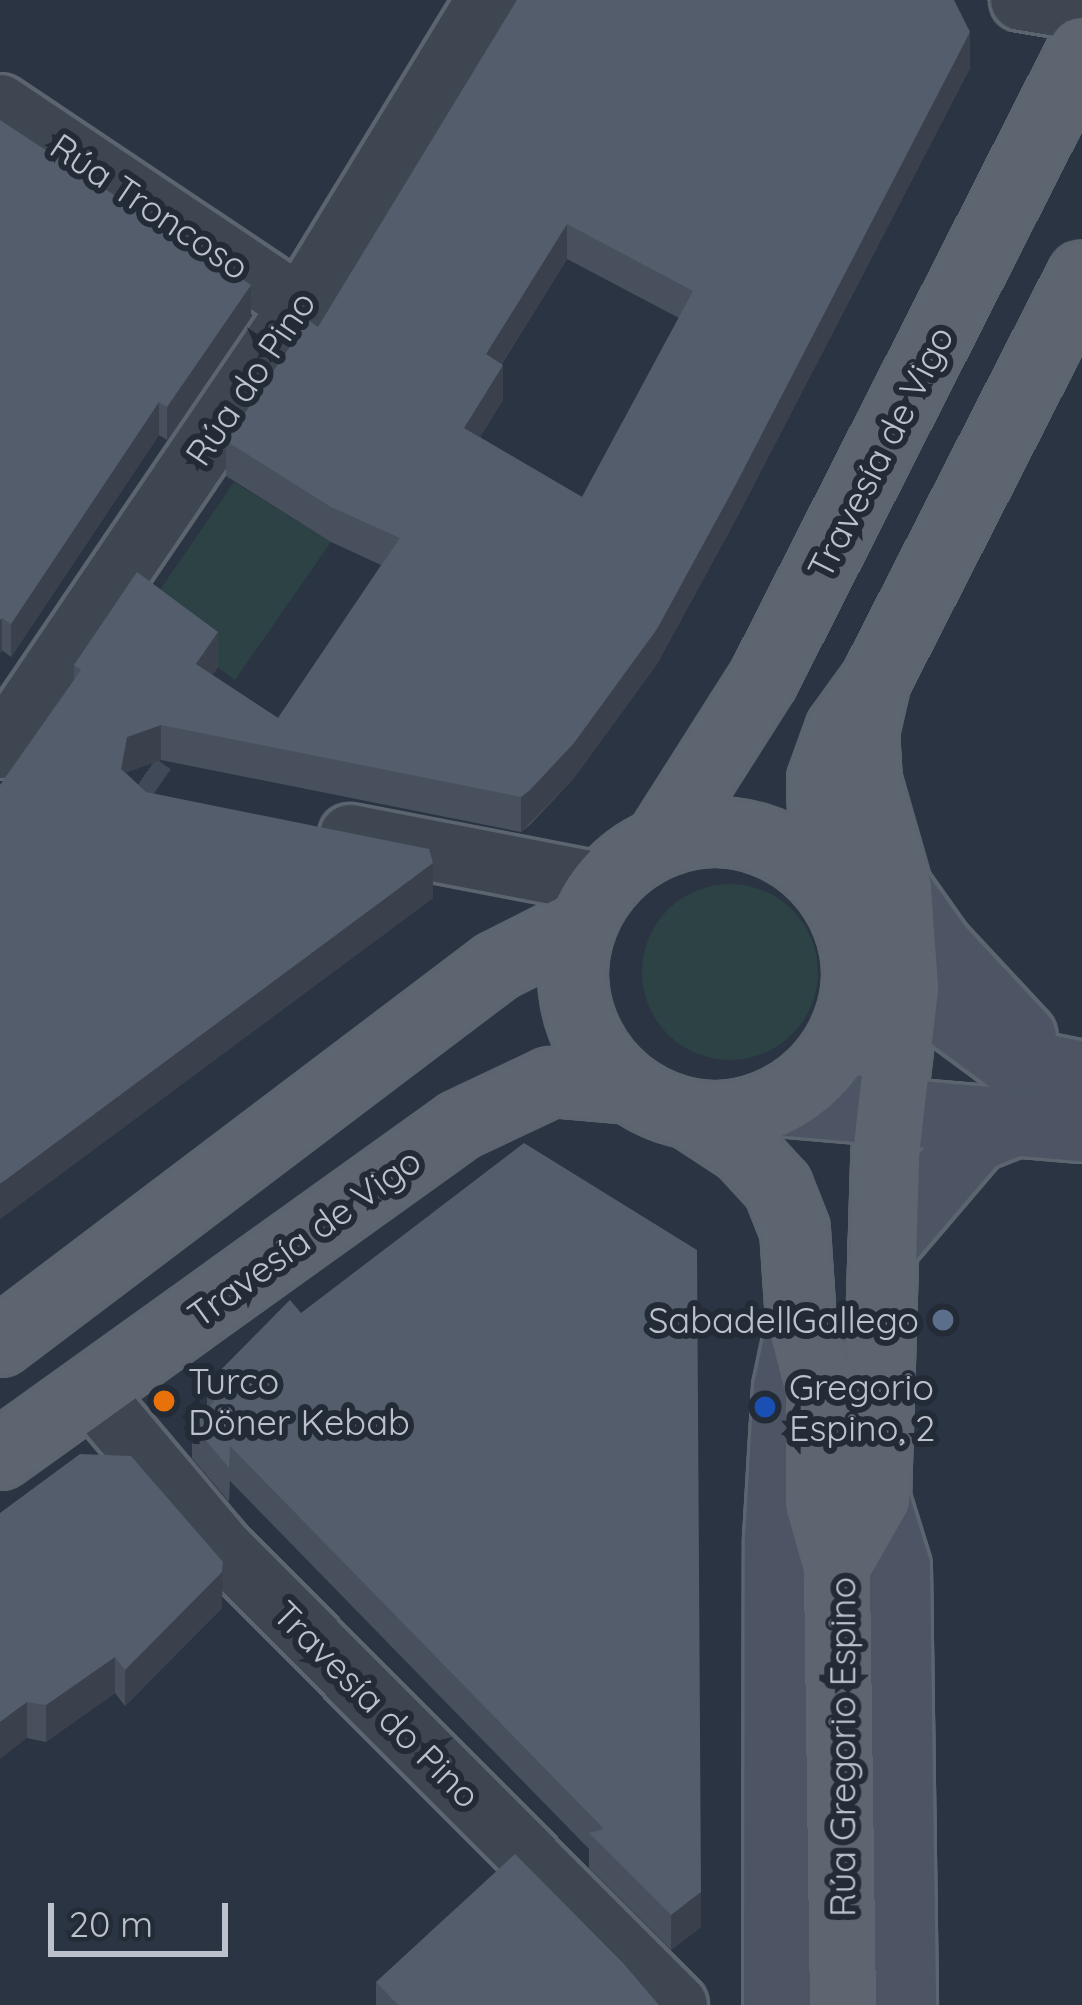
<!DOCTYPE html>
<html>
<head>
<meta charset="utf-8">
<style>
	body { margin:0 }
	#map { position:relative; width:1082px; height:2005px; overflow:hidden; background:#2a3442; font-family:Quicksand,sans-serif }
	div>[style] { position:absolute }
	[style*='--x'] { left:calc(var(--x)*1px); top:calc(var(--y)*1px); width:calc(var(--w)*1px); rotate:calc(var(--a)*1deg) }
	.green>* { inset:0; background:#2d4244 }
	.round { border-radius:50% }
	.street-tunnel>* { height:60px; margin-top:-30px; transform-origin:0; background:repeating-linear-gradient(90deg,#404957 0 60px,transparent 0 90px) }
	.roads { filter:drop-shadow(3px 0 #5c646f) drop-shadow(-3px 0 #5c646f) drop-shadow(0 3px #5c646f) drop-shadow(0 -3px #5c646f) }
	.street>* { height:60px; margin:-30px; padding:0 30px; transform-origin:30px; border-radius:30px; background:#3e4652 }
	.secondary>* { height:66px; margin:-33px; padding:0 33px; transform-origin:33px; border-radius:33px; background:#4d5564 }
	.primary>* { height:66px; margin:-33px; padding:0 33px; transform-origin:33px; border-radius:33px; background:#5d6571 }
	.primary>.ring { margin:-33px; padding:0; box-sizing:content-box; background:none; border:66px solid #5d6571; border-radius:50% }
	.wall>* { inset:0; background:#48505d }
	.shaded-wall>* { inset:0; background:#3b414c }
	.building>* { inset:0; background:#545d6c }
	.dots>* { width:33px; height:33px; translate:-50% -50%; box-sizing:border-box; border:6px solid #232b37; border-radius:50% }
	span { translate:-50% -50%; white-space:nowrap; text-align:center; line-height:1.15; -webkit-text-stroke:12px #232b37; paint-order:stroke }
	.street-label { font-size:36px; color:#bbc2cc }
	.poi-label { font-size:36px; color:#bbc2cc }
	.right { translate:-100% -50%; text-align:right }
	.left { translate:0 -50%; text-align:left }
	.scale { position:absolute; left:48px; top:1903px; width:180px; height:54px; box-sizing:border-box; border:6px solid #bbc2cc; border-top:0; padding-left:15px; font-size:36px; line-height:42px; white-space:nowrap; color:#bbc2cc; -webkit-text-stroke:9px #232b37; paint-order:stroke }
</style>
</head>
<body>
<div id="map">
	<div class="green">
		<i style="clip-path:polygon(234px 482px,331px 542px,235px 680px,144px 613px)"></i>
		<i class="round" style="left:642px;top:884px;width:176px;height:176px"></i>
	</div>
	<div class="street-tunnel">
		<i style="--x:65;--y:732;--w:108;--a:34.9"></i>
	</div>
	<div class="roads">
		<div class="street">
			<i style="--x:1021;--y:0;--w:62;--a:9.3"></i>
			<i style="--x:0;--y:105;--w:361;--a:33.8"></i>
			<i style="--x:0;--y:748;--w:534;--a:-55.83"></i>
			<i style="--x:300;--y:306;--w:359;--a:-58.6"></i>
			<i style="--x:350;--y:835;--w:259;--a:10.9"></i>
			<i style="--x:90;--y:1391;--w:208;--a:49.9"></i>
			<i style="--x:224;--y:1550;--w:642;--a:45.13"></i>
		</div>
		<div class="secondary">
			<i style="--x:898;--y:889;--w:71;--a:54.7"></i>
			<i style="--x:939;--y:947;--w:123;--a:47"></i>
			<i style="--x:856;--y:947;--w:190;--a:36.4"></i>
			<i style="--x:1009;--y:1060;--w:75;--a:11.6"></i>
			<i style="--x:778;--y:1102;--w:305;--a:4.9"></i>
			<i style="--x:883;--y:1247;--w:143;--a:-49.5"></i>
			<i style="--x:976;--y:1138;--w:46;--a:-21.6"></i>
			<i style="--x:876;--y:1499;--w:71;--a:72.8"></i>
			<i style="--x:897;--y:1567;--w:438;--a:89.2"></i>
			<i style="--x:777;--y:2005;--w:467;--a:-89.9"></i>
			<i style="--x:778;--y:1538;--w:150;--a:-86.6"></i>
			<i style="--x:787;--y:1388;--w:68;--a:-78.2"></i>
		</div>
		<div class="primary">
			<i class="ring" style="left:573px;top:832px;width:218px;height:218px"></i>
			<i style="--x:660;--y:842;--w:194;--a:-57.6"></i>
			<i style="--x:764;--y:678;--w:703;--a:-63.11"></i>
			<i style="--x:825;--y:882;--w:102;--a:-91.7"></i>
			<i style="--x:822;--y:780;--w:53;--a:-70.2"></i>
			<i style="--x:840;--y:730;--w:62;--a:-54.2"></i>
			<i style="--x:876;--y:680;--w:454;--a:-63"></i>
			<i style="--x:691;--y:1115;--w:62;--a:33.2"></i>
			<i style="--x:743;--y:1149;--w:52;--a:47.4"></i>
			<i style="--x:778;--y:1187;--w:46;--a:68.4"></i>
			<i style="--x:795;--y:1230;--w:91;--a:86.2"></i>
			<i style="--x:801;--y:1321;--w:72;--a:75.6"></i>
			<i style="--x:819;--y:1391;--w:112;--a:90"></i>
			<i style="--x:819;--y:1503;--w:66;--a:74.3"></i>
			<i style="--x:0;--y:1342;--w:623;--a:-37.11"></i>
			<i style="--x:497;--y:966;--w:93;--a:-26.8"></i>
			<i style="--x:0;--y:1455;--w:566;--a:-35.66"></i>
			<i style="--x:460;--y:1125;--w:101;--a:-25.3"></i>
			<i style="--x:551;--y:1082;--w:80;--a:5"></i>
			<i style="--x:843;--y:2005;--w:438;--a:-90.8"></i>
			<i style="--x:837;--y:1567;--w:78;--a:-60.2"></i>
			<i style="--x:876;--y:1499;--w:344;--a:-88.3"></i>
			<i style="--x:886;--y:1155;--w:169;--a:-83.5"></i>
			<i style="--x:905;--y:987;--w:98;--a:-94.1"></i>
			<i style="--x:898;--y:889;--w:112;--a:-106"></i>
			<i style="--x:867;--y:781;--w:49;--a:-93.5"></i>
			<i style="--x:864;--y:732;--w:53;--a:-77"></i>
		</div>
	</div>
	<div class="wall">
		<i style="clip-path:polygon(evenodd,517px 0,970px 68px,735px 521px,657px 664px,574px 778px,530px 825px,521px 832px,161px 760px,127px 772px,127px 774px,146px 792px,433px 898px,0 1219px,74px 679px,74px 665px,218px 667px,212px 675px,278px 718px,381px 565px,331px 542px,226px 476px,226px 441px,318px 327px,517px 0,567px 259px,679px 318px,582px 497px,480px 437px,503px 400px,502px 364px,567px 259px)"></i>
		<i style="clip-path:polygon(0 120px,251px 317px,167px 440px,159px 435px,11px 657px,2px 650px,0 653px)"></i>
		<i style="clip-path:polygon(290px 1300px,701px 1927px,671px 1950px,589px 1868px,589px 1849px,230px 1481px,229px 1502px,192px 1458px,192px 1424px,207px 1409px,207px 1384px)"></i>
		<i style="clip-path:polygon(0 1513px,222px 1608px,125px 1706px,115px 1693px,46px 1742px,27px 1738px)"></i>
		<i style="clip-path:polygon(376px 1982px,659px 2005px,376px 2005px)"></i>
	</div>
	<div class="shaded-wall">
		<i style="clip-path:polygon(970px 32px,970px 68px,735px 521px,657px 664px,574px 778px,521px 832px,521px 797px)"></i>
		<i style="clip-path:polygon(567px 224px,567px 259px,486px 389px,486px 354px)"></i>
		<i style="clip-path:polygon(251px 285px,251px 317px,167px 440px,167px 407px)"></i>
		<i style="clip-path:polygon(503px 365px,503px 400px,464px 463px,464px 428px)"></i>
		<i style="clip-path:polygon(159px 402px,159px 435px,11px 657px,11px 624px)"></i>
		<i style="clip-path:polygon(2px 618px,2px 650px,0 653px,0 620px)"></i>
		<i style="clip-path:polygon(218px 632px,218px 667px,196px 699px,196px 664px)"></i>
		<i style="clip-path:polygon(161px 725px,161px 760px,127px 772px,121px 804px,121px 769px,127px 737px)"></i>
		<i style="clip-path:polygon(433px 863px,433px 898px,0 1219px,0 1184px)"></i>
		<i style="clip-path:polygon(223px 1562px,222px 1608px,125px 1706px,125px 1670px)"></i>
		<i style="clip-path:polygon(115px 1657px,115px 1693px,46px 1742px,46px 1705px)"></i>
		<i style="clip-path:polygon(27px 1702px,27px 1738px,0 1759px,0 1722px)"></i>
		<i style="clip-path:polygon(701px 1892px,701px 1927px,671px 1950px,671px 1915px)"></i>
	</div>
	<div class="building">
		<i style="clip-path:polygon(evenodd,517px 0,954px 0,970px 32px,735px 486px,657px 629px,574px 743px,530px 790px,521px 797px,161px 725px,127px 737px,121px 769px,146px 792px,429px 849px,433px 863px,0 1184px,0 785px,81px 670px,74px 665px,137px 572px,218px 632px,196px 664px,278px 718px,400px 538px,331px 507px,226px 441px,308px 320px,318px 327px,517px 0,567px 224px,693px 291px,582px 497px,464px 428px,503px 365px,486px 354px,567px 224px)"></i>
		<i style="clip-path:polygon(0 120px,251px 285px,167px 407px,159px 402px,11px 624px,2px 618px,0 620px)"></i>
		<i style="clip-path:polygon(524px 1143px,697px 1250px,701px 1892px,671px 1915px,589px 1833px,604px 1829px,230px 1446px,229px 1468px,192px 1424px,219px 1396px,207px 1384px,290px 1300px,301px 1313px)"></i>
		<i style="clip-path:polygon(80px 1454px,131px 1456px,223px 1562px,222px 1572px,125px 1670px,115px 1657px,46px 1705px,27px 1702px,0 1722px,0 1513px)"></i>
		<i style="clip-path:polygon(515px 1854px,623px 1963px,659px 2005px,398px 2005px,376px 1982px)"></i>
	</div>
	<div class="dots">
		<i style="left:943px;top:1320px;background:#5c6f8a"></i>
		<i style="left:164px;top:1401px;background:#e8710a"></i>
		<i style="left:765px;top:1407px;background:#1a4fb4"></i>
	</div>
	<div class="street-label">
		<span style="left:150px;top:206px;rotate:34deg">Rúa Troncoso</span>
		<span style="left:250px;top:378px;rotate:-56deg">Rúa do Pino</span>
		<span style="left:880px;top:452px;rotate:-63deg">Travesía de Vigo</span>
		<span style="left:304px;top:1237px;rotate:-36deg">Travesía de Vigo</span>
		<span style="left:377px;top:1704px;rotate:45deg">Travesía do Pino</span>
		<span style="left:842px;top:1747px;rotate:-90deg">Rúa Gregorio Espino</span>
	</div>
	<div class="poi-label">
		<span class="right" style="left:919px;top:1320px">SabadellGallego</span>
		<span class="left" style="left:188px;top:1401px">Turco<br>Döner Kebab</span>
		<span class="left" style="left:789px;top:1407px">Gregorio<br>Espino, 2</span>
	</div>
	<div class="scale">20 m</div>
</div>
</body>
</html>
